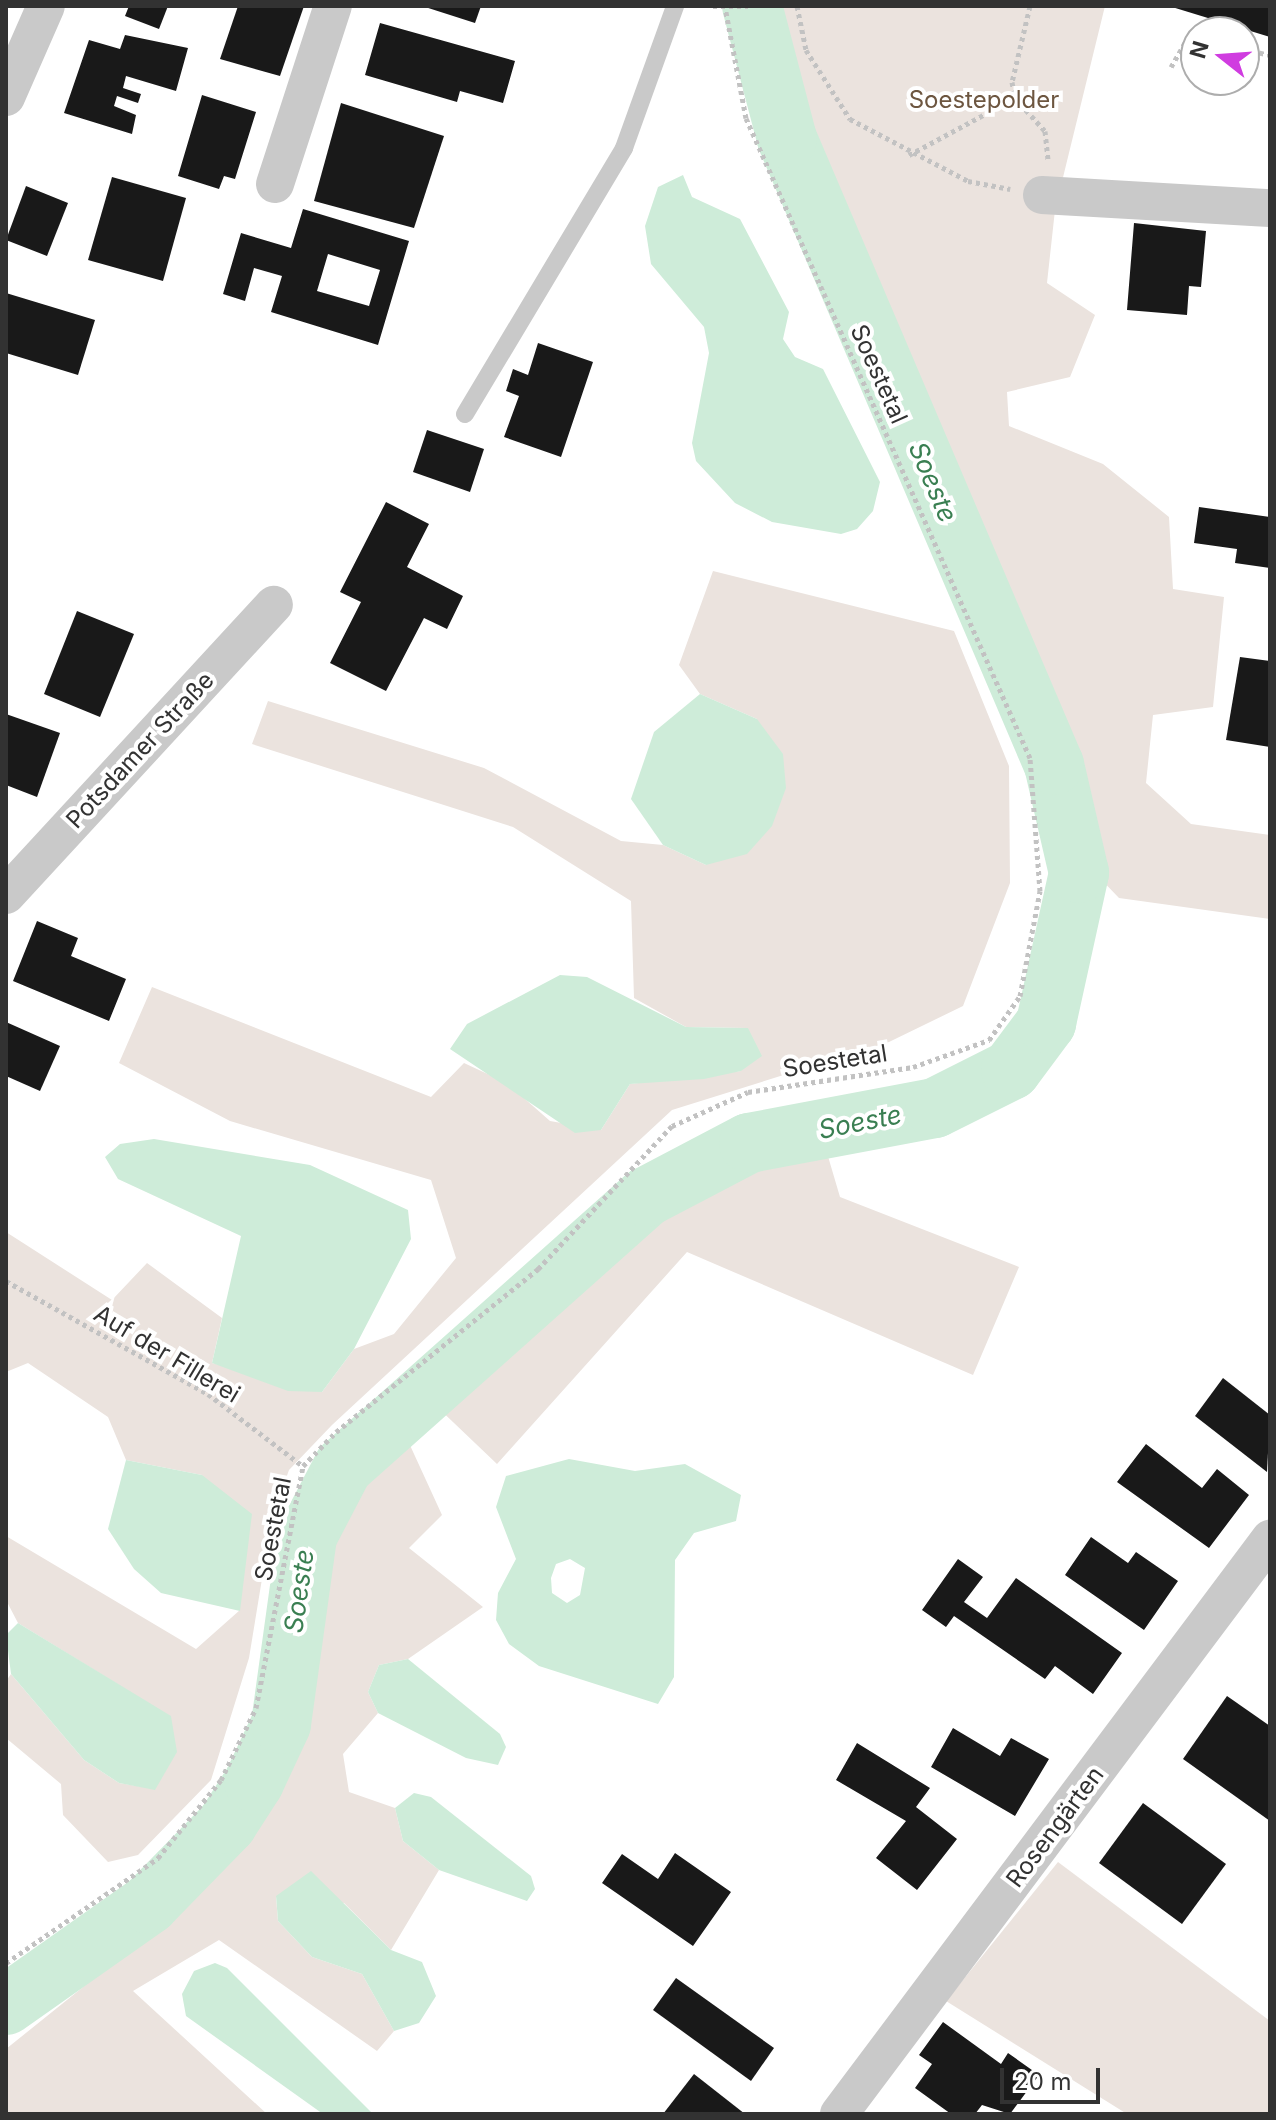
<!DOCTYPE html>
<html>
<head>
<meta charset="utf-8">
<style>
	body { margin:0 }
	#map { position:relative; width:1276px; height:2120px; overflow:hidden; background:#fff; font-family:Inter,sans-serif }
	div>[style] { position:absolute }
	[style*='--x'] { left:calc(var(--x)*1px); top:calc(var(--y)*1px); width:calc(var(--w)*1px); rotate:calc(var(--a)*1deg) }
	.green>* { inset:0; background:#ebe3de }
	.water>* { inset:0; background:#ceecd9 }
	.river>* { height:60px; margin:-30px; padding:0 30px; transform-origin:30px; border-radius:30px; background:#ceecd9 }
	.building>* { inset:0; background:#191919 }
	.path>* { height:5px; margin-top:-2.5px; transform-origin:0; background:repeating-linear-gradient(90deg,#c2c2c2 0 4px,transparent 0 8px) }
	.service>* { height:18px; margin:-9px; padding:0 9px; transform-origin:9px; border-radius:9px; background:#c9c9c9 }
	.minor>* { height:38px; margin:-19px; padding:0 19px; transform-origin:19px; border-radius:19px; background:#c9c9c9 }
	span { translate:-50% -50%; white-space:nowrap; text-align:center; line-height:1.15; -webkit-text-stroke:8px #fff; paint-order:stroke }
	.park-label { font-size:24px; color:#6d5640 }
	.street-label { font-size:24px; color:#323232 }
	.water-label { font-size:26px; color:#3a7f52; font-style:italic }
	.frame { position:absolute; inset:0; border:8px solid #323232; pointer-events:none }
	.north { position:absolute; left:1180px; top:16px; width:80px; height:80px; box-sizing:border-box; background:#fff; border:2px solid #adadad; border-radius:50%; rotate:287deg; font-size:22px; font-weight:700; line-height:32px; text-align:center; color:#323232 }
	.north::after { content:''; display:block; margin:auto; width:28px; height:36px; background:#d03ce0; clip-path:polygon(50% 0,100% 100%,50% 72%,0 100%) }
	.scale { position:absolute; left:1000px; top:2068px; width:100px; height:36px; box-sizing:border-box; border:4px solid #323232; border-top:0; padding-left:10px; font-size:24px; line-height:28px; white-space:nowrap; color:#323232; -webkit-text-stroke:6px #fff; paint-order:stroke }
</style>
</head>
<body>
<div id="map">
	<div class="green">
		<i style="clip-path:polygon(776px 6px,1105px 6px,1055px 210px,1047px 283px,1095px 315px,1070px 377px,1007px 392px,1009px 426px,1103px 464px,1169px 517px,1173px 589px,1224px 597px,1213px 707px,1153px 715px,1146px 783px,1191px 824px,1270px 835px,1270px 919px,1119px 898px,1094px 872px,1059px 732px,780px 101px,760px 23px)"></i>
		<i style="clip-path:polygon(713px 571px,954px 631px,1009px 766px,1010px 883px,963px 1006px,889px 1042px,672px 1110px,332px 1425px,289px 1470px,272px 1518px,249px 1658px,211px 1780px,138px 1855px,108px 1862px,63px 1815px,61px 1784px,6px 1738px,6px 1681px,11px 1674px,84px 1760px,119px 1783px,155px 1789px,171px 1717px,18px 1623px,6px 1600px,6px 1536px,196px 1649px,240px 1610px,202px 1475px,126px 1460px,108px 1417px,28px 1363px,6px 1372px,6px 1232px,112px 1300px,147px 1263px,222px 1318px,212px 1363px,322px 1392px,354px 1349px,394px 1334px,456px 1258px,431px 1180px,230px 1121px,119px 1063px,152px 987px,431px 1097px,464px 1063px,507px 1083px,550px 1121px,601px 1130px,630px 1084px,741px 1071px,747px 1028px,686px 1027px,634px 998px,631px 901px,513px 827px,252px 744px,268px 701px,484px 768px,621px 841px,663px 845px,706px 865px,757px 719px,700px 694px,679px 665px)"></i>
		<i style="clip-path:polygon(822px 1136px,840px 1197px,1019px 1267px,973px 1375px,687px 1252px,497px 1464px,432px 1402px,642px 1210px,723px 1162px,777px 1142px)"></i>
		<i style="clip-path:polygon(403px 1430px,442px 1515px,409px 1548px,483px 1607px,408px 1659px,379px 1665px,368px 1692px,378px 1713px,343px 1754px,349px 1792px,395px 1808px,403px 1841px,439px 1870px,391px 1950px,344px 1903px,276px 1897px,278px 1921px,312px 1957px,362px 1974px,394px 2031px,377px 2051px,219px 1940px,133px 1991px,267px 2114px,6px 2114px,6px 2049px,108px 1967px,121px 1939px,257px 1803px,302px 1683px,315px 1538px,350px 1467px)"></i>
		<i style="clip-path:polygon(1058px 1862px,1270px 2021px,1270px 2114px,1127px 2114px,946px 2001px)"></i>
	</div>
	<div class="water">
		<i style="clip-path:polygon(683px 175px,692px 197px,740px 219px,789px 312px,783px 339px,795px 357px,823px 369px,880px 482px,873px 511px,857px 529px,841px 534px,772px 522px,735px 503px,696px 461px,692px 443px,709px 353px,704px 327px,651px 264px,645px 226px,658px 187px)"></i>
		<i style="clip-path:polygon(700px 694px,757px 719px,783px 754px,786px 788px,772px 826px,747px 854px,706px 865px,663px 845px,631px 799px,654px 732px)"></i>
		<i style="clip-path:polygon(560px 975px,587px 977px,686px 1027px,748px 1028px,762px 1056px,741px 1071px,704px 1079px,630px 1084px,601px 1130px,575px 1133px,450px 1049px,467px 1024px)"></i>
		<i style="clip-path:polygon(154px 1139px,310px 1165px,408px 1210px,411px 1239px,354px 1349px,322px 1392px,288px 1391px,212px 1363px,241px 1236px,118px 1179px,105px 1157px,120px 1144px)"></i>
		<i style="clip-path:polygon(evenodd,569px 1459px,635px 1471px,685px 1464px,741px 1495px,736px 1521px,694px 1533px,675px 1560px,674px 1677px,658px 1704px,539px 1666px,509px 1644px,496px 1620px,498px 1593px,516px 1559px,496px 1507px,506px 1476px,569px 1459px,570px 1559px,585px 1568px,580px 1595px,567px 1603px,552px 1593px,551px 1578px,556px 1564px,570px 1559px)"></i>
		<i style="clip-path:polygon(126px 1460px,202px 1475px,252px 1514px,240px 1611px,161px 1593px,134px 1569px,108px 1529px)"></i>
		<i style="clip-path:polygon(18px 1623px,171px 1716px,177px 1752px,155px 1790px,119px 1783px,84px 1760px,11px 1674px,6px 1635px)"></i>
		<i style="clip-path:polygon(408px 1659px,500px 1734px,506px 1747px,498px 1765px,466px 1758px,378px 1713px,368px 1692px,379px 1665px)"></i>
		<i style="clip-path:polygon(414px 1793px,431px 1797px,531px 1876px,535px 1889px,527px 1901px,439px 1870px,403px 1841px,395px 1808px)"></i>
		<i style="clip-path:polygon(311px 1871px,391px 1950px,422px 1962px,436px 1996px,419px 2023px,394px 2031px,362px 1974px,312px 1957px,278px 1921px,276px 1896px)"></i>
		<i style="clip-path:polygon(215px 1963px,227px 1968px,373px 2114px,323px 2114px,186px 2016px,182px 1994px,194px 1971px)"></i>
	</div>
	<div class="river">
		<i style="--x:6;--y:2005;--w:175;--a:-35.2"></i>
		<i style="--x:149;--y:1904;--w:112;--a:-45.7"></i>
		<i style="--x:227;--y:1824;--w:50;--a:-57.3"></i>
		<i style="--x:254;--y:1782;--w:64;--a:-65"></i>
		<i style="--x:281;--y:1724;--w:190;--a:-82.1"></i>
		<i style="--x:307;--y:1536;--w:78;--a:-62.4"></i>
		<i style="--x:343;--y:1467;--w:406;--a:-41.7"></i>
		<i style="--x:646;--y:1197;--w:116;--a:-27.7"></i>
		<i style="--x:749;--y:1143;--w:189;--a:-10.7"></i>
		<i style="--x:935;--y:1108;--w:85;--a:-26.6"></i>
		<i style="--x:1011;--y:1070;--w:59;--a:-53.3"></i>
		<i style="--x:1046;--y:1023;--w:154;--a:-77.6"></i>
		<i style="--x:1079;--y:873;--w:111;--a:-103"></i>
		<i style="--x:1054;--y:765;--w:681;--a:-113.1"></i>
		<i style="--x:787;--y:139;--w:138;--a:-104.7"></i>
	</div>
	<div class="building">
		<i style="clip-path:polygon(129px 6px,168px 6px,159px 29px,125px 16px)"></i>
		<i style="clip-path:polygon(238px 6px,304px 6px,280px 76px,220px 59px)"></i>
		<i style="clip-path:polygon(422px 6px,481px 6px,475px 23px)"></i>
		<i style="clip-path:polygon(1270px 6px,1270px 37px,1172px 7px,1172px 6px)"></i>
		<i style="clip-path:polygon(380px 23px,515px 61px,503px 103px,460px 91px,457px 102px,365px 75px)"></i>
		<i style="clip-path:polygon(125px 35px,188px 48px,176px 91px,126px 76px,123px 88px,141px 94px,138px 103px,117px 96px,114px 106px,136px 115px,132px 134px,64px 113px,89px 40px,120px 49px)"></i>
		<i style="clip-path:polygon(202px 95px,256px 112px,235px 179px,224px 176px,219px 189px,178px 176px)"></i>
		<i style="clip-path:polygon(341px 103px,444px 136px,414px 228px,314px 201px)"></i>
		<i style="clip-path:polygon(112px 177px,186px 198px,163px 281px,88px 260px)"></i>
		<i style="clip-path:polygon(26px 186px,68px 203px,47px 256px,6px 240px)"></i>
		<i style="clip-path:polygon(evenodd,303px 209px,409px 241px,378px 345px,271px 312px,282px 276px,254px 268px,245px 301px,223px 294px,241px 233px,291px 248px,303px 209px,328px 254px,380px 270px,369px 306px,317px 291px,328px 254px)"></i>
		<i style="clip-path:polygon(1134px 223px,1206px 231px,1201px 287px,1189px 286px,1187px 315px,1127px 310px)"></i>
		<i style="clip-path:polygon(6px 293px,95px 320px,78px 375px,6px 353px)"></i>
		<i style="clip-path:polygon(538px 343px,593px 362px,561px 457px,504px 437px,519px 396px,506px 391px,513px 369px,528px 375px)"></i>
		<i style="clip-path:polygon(427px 430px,484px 449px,470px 492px,413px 472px)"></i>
		<i style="clip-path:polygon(386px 502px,429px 524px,407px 567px,463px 596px,447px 629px,424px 618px,386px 691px,330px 663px,361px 602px,340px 592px)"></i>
		<i style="clip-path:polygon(1199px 507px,1270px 517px,1270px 568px,1235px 563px,1237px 549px,1194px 543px)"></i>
		<i style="clip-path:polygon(77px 611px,134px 634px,100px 717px,44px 694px)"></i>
		<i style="clip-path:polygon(1240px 657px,1270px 661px,1270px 747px,1226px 740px)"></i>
		<i style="clip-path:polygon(6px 714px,60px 733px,37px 797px,6px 785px)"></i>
		<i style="clip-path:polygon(37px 921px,78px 938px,71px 956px,126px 979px,109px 1021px,13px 981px)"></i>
		<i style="clip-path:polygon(6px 1022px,60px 1046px,40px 1091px,6px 1076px)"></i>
		<i style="clip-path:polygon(1223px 1378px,1270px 1415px,1267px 1472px,1195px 1416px)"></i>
		<i style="clip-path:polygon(1146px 1444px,1202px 1488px,1217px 1469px,1249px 1495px,1209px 1548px,1117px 1482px)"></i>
		<i style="clip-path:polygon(1091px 1537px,1128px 1563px,1136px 1552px,1178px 1581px,1144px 1630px,1065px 1575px)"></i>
		<i style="clip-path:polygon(958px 1559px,983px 1577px,964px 1602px,987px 1618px,1016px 1578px,1122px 1653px,1093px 1694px,1055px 1666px,1045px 1679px,954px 1616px,946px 1627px,922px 1610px)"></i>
		<i style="clip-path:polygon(1227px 1696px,1270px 1726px,1270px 1821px,1183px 1759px)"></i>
		<i style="clip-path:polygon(953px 1728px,1000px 1756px,1011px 1738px,1049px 1759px,1015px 1816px,931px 1767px)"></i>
		<i style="clip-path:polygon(857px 1743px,930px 1788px,916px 1807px,957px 1839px,917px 1890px,876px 1858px,906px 1821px,836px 1780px)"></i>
		<i style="clip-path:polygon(1143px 1803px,1226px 1864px,1182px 1924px,1099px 1863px)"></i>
		<i style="clip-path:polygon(675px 1853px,731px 1892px,693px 1946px,602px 1883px,622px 1854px,658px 1879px)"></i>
		<i style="clip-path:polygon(676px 1978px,774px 2048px,751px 2081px,653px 2010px)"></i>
		<i style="clip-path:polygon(943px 2022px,1001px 2064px,1008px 2053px,1039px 2075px,1010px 2114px,982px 2105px,975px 2114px,951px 2114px,915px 2088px,932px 2064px,919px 2055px)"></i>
		<i style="clip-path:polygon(694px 2074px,745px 2114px,663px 2114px)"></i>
	</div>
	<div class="path">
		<i style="--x:713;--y:6;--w:35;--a:0"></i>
		<i style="--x:797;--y:6;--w:45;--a:78.4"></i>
		<i style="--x:806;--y:50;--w:82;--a:57.5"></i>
		<i style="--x:850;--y:119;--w:133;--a:27.7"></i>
		<i style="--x:968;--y:181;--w:43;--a:10.8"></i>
		<i style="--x:1030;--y:6;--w:78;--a:103.3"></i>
		<i style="--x:1012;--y:82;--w:16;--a:79"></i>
		<i style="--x:1015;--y:98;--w:45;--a:47.7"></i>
		<i style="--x:1045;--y:131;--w:31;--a:84"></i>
		<i style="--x:1244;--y:49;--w:27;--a:13"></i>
		<i style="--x:1171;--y:67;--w:36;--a:-60"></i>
		<i style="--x:1189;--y:36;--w:7;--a:8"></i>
		<i style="--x:909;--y:155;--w:120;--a:-28.3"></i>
		<i style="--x:6;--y:1281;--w:231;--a:29.2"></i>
		<i style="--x:208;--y:1394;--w:119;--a:37.2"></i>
		<i style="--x:6;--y:1963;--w:185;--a:-34.6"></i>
		<i style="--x:158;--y:1858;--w:100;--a:-51.1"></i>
		<i style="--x:221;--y:1780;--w:80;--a:-64.1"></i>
		<i style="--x:256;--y:1708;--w:247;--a:-79"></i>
		<i style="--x:303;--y:1466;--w:47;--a:-45.9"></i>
		<i style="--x:336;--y:1432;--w:260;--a:-38.9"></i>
		<i style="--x:538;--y:1269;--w:196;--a:-46.9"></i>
		<i style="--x:672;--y:1126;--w:83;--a:-24.1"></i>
		<i style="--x:748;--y:1092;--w:167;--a:-8.6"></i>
		<i style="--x:913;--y:1067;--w:81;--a:-19.6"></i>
		<i style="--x:989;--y:1040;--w:54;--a:-54.8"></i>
		<i style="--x:1020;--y:996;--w:107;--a:-79.2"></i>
		<i style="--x:1040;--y:891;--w:133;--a:-94.3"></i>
		<i style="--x:1030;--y:758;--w:700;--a:-113.93"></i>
		<i style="--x:746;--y:118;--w:113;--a:-100.7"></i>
	</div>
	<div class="service">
		<i style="--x:465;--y:414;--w:310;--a:-59.1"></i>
		<i style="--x:624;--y:148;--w:151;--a:-70.2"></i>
	</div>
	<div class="minor">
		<i style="--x:6;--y:97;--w:99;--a:-66.3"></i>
		<i style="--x:275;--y:184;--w:187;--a:-72"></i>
		<i style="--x:1042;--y:195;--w:228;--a:3.3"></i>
		<i style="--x:6;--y:895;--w:395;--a:-47.3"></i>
		<i style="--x:839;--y:2114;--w:719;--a:-53.15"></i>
	</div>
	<div class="park-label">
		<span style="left:984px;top:100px">Soestepolder</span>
	</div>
	<div class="street-label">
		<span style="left:879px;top:374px;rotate:66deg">Soestetal</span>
		<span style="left:140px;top:750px;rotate:-47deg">Potsdamer Straße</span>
		<span style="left:835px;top:1061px;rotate:-9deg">Soestetal</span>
		<span style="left:167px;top:1354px;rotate:31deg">Auf der Fillerei</span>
		<span style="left:273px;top:1529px;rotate:-79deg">Soestetal</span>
		<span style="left:1055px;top:1827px;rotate:-53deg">Rosengärten</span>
	</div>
	<div class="water-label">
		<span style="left:933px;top:482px;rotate:67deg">Soeste</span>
		<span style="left:860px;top:1122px;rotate:-11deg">Soeste</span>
		<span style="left:299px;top:1591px;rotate:-82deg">Soeste</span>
	</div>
	<div class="frame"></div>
	<div class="north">N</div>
	<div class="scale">20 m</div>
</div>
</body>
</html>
